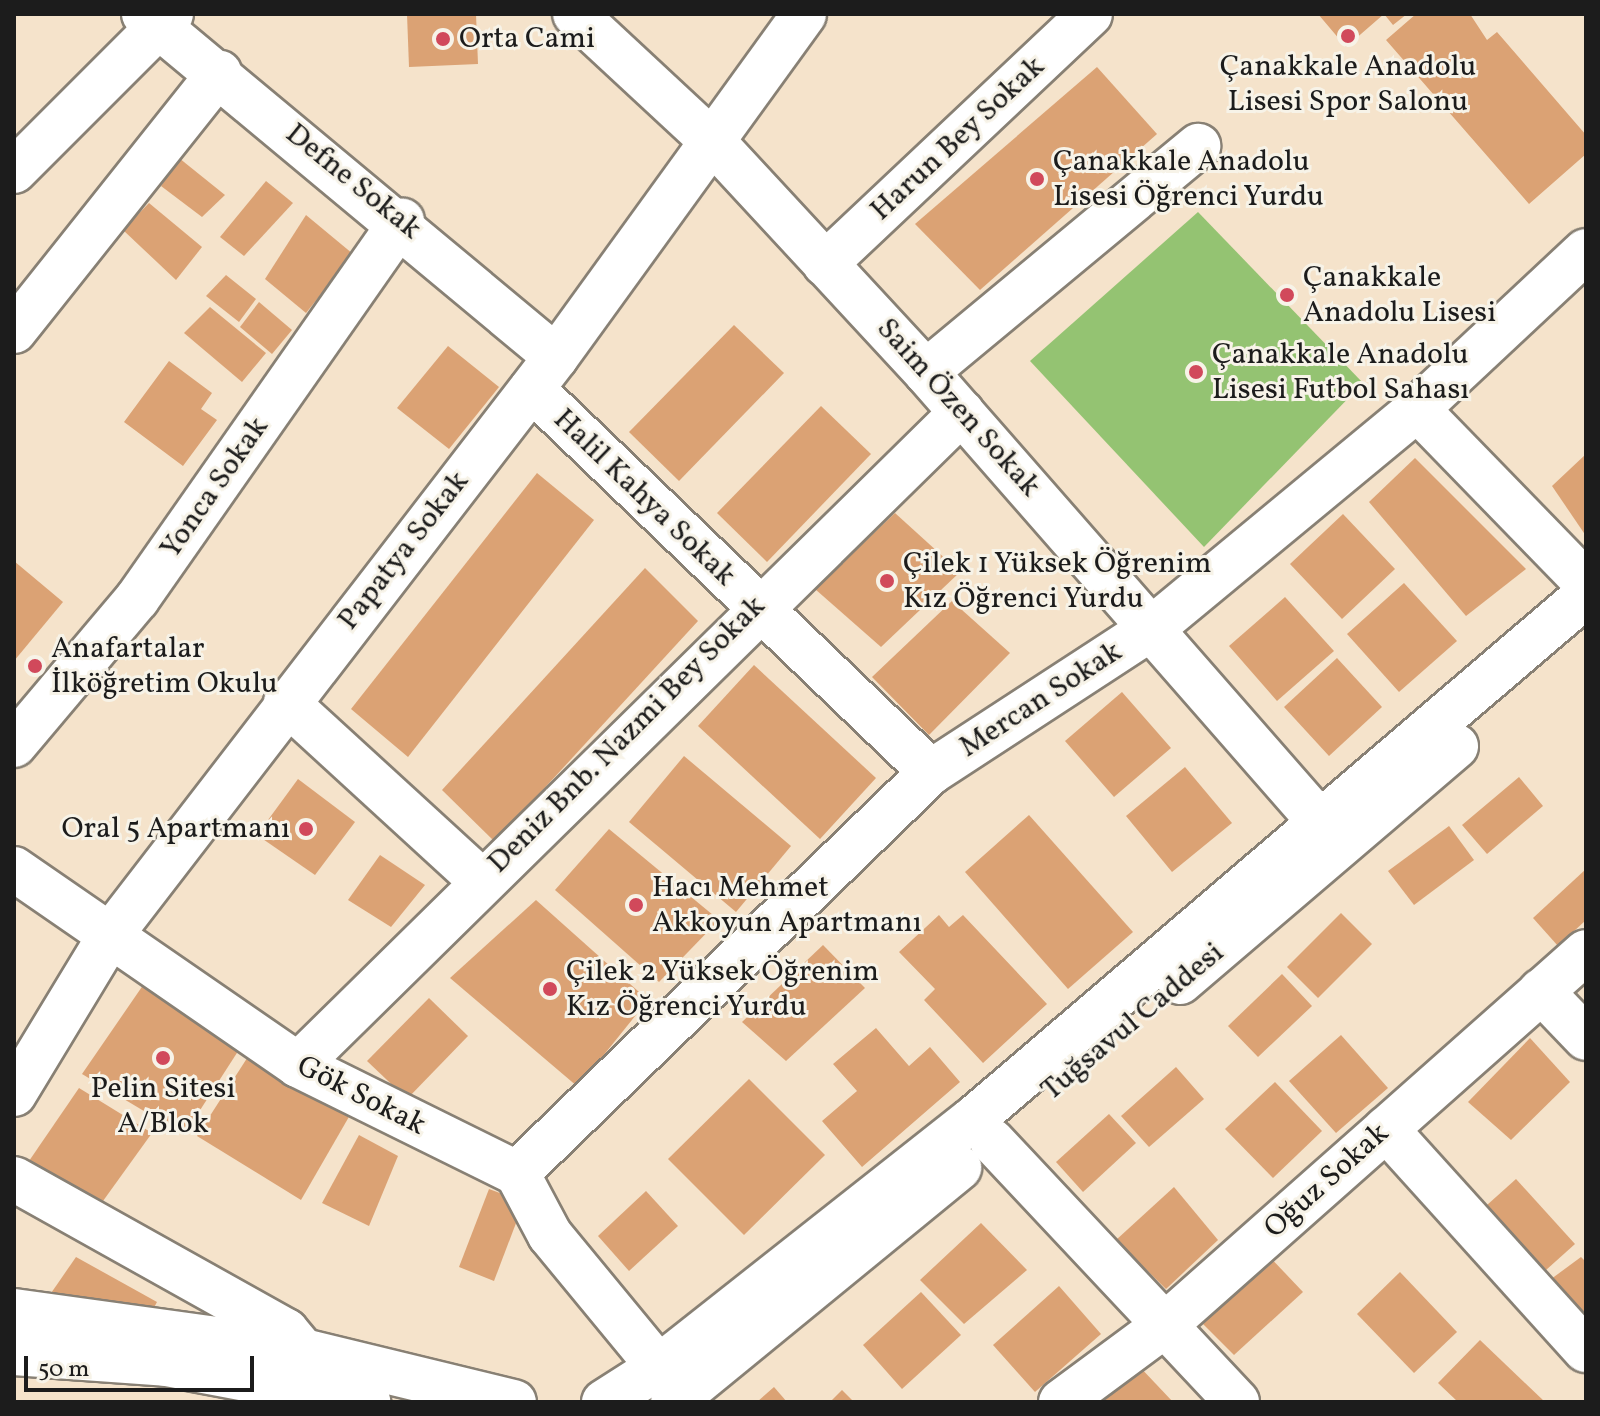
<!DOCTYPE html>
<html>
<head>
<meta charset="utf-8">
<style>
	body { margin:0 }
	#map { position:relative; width:1600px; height:1416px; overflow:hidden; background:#f5e3cb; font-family:Vollkorn,serif }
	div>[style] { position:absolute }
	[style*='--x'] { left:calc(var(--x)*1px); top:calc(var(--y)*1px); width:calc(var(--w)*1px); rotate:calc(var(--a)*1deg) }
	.green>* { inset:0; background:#94c372 }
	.building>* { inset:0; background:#dba274 }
	.roads { filter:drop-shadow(2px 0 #888074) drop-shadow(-2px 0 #888074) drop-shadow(0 2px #888074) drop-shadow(0 -2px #888074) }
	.minor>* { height:44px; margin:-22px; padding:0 22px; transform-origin:22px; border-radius:22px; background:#fff }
	.major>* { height:44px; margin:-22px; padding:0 22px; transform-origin:22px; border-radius:22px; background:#fff }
	.dots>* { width:22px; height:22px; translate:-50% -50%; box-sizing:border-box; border:4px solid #f7f3e8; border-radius:50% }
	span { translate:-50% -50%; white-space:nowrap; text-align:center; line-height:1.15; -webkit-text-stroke:6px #f7f3e8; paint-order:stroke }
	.poi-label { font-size:30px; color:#1c1c1c }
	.left { translate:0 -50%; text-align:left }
	.right { translate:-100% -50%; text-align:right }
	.street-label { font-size:30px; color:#1c1c1c }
	.frame { position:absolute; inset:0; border:16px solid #1c1c1c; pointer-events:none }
	.scale { position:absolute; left:24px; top:1356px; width:230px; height:36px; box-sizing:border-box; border:4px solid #1c1c1c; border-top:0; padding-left:10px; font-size:24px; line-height:28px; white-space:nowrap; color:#1c1c1c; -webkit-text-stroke:6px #f7f3e8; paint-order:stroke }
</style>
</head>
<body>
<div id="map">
	<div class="green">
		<i style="clip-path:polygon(1198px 212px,1363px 383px,1204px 547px,1030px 361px)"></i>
	</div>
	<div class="building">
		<i style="clip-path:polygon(407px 14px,476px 14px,478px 64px,409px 67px)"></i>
		<i style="clip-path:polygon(1318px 14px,1407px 14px,1393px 25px,1384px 14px,1346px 47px)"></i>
		<i style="clip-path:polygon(1416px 14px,1470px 14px,1487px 40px,1497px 32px,1586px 135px,1586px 154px,1529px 204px,1386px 40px)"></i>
		<i style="clip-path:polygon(1097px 67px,1157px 134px,980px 290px,915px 224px)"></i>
		<i style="clip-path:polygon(179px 158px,225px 195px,202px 217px,161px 186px)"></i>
		<i style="clip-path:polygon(266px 181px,293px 203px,244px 256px,220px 237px)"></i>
		<i style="clip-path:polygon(149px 203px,202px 247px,176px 280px,123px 230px)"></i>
		<i style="clip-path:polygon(306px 215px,353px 254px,306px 313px,265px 279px)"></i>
		<i style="clip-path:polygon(226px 275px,256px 299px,239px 322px,206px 296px)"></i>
		<i style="clip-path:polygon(259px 302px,292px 330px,272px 354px,240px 327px)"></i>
		<i style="clip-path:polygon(210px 307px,266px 353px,242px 382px,184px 333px)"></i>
		<i style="clip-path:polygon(734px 325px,784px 373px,679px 481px,629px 432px)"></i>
		<i style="clip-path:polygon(448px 346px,499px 387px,449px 449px,397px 408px)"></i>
		<i style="clip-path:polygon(169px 361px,212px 393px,201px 409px,217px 420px,183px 466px,124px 422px)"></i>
		<i style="clip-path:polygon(821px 406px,871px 454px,767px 562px,717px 513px)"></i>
		<i style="clip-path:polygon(1586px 454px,1586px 536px,1552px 486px)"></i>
		<i style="clip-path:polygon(1415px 458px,1526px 569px,1466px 616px,1369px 502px)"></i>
		<i style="clip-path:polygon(537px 473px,594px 520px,408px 757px,351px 709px)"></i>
		<i style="clip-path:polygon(895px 513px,960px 572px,881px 647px,815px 589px)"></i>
		<i style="clip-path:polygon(1343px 514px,1395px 569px,1342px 619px,1290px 564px)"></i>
		<i style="clip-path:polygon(14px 561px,63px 602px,14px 661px)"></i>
		<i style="clip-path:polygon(645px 568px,698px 621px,495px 842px,442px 790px)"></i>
		<i style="clip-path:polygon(1404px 583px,1457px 641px,1399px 692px,1347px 634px)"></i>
		<i style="clip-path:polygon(1285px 597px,1334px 651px,1277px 701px,1229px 646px)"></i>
		<i style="clip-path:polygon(952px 601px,1010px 653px,929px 735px,872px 677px)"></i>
		<i style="clip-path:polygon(1337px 658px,1382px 707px,1329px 756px,1284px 707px)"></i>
		<i style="clip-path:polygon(754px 665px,876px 778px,820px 839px,698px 726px)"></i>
		<i style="clip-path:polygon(1122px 692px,1171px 748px,1114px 797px,1065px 741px)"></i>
		<i style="clip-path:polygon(684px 756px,791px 846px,736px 912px,629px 822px)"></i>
		<i style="clip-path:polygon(1185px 767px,1232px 823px,1172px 872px,1126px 816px)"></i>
		<i style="clip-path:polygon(1519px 777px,1543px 806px,1487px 854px,1462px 825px)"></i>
		<i style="clip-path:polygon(298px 779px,355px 822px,315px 875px,257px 835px)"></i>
		<i style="clip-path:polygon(1029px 815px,1133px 932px,1068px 989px,965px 872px)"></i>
		<i style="clip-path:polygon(1449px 826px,1474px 860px,1414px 905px,1388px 871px)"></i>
		<i style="clip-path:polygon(609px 829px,719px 920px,659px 982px,555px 890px)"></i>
		<i style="clip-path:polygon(380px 855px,425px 885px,391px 927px,348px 900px)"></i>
		<i style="clip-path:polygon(1586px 869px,1586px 920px,1558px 946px,1533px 918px)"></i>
		<i style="clip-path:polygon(536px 900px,648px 1000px,578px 1087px,450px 978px)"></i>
		<i style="clip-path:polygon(1341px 913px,1372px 944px,1318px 998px,1287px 967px)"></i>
		<i style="clip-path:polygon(939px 915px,949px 927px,963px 915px,1047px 1004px,983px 1063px,924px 1000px,935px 989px,899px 952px)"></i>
		<i style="clip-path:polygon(823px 945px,865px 988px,786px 1061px,742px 1022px)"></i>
		<i style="clip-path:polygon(1282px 974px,1312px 1006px,1258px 1057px,1228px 1026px)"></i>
		<i style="clip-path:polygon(148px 978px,244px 1042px,184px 1135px,82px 1074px)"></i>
		<i style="clip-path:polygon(429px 998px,468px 1036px,407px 1099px,367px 1061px)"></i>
		<i style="clip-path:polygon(876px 1028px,909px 1066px,930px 1047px,960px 1082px,862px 1167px,822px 1121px,857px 1091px,833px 1064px)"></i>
		<i style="clip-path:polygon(1341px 1035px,1388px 1088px,1336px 1133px,1289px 1081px)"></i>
		<i style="clip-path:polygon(1530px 1038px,1570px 1082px,1511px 1140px,1468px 1102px)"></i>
		<i style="clip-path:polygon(251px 1052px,350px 1115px,301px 1200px,197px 1136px)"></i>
		<i style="clip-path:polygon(1176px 1067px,1204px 1099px,1149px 1147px,1121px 1116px)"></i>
		<i style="clip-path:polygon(749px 1079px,825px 1155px,744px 1235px,668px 1159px)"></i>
		<i style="clip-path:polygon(1275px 1082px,1322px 1131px,1273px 1178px,1225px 1129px)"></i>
		<i style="clip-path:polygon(79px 1088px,152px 1133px,103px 1201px,29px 1161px)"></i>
		<i style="clip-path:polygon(1109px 1114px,1136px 1143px,1083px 1192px,1056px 1162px)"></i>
		<i style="clip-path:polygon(359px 1135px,398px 1156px,369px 1226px,322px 1203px)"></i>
		<i style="clip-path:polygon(1516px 1179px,1575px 1244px,1536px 1279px,1477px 1214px)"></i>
		<i style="clip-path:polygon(1174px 1187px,1218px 1240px,1166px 1289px,1116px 1240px)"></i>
		<i style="clip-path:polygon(489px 1189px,524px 1202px,494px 1281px,459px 1267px)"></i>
		<i style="clip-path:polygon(646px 1191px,678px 1226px,629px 1271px,598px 1236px)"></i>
		<i style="clip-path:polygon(981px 1223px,1027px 1270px,964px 1324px,920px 1280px)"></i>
		<i style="clip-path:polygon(1266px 1253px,1303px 1292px,1234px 1355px,1195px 1316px)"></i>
		<i style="clip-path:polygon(76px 1257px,157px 1302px,145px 1324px,47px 1299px)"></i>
		<i style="clip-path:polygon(1581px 1257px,1586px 1262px,1586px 1337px,1543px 1285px)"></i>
		<i style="clip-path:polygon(1400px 1272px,1457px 1332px,1414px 1373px,1357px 1314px)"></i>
		<i style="clip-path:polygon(1059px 1286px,1101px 1334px,1035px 1392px,993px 1345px)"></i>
		<i style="clip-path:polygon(921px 1292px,961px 1335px,902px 1389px,863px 1345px)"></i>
		<i style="clip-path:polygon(1480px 1340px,1545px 1402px,1458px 1402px,1438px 1383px)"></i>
		<i style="clip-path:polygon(1138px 1365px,1173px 1402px,1098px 1402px)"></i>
		<i style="clip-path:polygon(774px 1387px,787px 1402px,757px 1402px)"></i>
		<i style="clip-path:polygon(842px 1390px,854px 1402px,830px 1402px)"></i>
	</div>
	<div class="roads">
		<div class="minor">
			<i style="--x:144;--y:14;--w:536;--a:39.78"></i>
			<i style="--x:575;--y:14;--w:191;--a:42.9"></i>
			<i style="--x:715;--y:144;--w:311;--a:47.2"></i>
			<i style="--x:926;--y:372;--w:598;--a:48.8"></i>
			<i style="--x:14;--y:171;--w:222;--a:-45"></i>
			<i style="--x:825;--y:264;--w:364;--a:-43.3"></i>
			<i style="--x:14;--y:331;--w:330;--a:-51.5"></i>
			<i style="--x:926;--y:372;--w:354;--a:-39.7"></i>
			<i style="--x:532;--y:389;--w:553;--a:43.83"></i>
			<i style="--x:1417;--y:409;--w:243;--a:45.8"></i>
			<i style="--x:286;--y:702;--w:263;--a:42.5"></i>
			<i style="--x:14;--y:745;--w:191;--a:-49.9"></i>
			<i style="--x:137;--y:599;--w:462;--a:-55"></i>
			<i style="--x:14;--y:869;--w:345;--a:34.6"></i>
			<i style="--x:298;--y:1065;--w:244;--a:26.3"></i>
			<i style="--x:517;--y:1173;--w:70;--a:62"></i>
			<i style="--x:550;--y:1235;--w:171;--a:50.5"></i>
			<i style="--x:1541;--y:991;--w:65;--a:46.2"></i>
			<i style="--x:298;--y:1065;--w:931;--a:-44.52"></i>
			<i style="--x:14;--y:1094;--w:184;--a:-58.8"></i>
			<i style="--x:109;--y:937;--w:732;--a:-52.38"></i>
			<i style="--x:556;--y:357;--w:423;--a:-54.1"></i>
			<i style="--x:1386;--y:1129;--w:298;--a:47.9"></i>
			<i style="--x:992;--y:1141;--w:358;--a:46.8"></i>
			<i style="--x:517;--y:1173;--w:576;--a:-44.09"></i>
			<i style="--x:931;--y:772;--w:267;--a:-33.1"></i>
			<i style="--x:1155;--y:626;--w:340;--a:-39.6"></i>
			<i style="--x:1417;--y:409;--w:231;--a:-43.1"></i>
			<i style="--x:14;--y:1179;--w:312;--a:29.2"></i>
			<i style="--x:286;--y:1331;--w:26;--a:50"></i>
			<i style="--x:1061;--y:1402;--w:129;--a:-36.5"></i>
			<i style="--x:1165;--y:1325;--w:562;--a:-41.54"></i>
		</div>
		<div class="major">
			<i style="--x:1180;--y:982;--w:363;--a:-40.5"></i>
			<i style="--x:14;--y:1311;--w:292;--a:7.9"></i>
			<i style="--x:303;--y:1351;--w:217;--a:13.6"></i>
			<i style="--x:14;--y:1353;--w:152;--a:4.1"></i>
			<i style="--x:166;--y:1364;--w:206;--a:10.7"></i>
			<i style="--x:604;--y:1402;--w:65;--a:-32.5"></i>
			<i style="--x:659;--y:1367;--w:399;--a:-38.3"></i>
			<i style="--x:972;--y:1120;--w:808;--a:-40.53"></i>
			<i style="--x:673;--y:1402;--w:370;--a:-39.3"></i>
		</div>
	</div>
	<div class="dots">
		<i style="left:1348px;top:36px;background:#d1495b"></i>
		<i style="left:443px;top:39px;background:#d1495b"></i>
		<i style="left:1037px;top:179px;background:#d1495b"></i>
		<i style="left:1287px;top:295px;background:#d1495b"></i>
		<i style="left:1196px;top:372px;background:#d1495b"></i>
		<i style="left:887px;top:581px;background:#d1495b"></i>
		<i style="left:35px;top:666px;background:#d1495b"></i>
		<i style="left:306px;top:829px;background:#d1495b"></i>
		<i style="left:636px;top:905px;background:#d1495b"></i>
		<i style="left:550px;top:989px;background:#d1495b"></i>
		<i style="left:163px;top:1058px;background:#d1495b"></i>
	</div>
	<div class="poi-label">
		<span class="left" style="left:459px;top:39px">Orta Cami</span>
		<span style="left:1348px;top:84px">Çanakkale Anadolu<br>Lisesi Spor Salonu</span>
		<span class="left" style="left:1053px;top:179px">Çanakkale Anadolu<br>Lisesi Öğrenci Yurdu</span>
		<span class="left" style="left:1303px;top:295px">Çanakkale<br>Anadolu Lisesi</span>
		<span class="left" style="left:1212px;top:372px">Çanakkale Anadolu<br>Lisesi Futbol Sahası</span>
		<span class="left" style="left:903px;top:581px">Çilek 1 Yüksek Öğrenim<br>Kız Öğrenci Yurdu</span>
		<span class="left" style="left:51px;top:666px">Anafartalar<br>İlköğretim Okulu</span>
		<span class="right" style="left:290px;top:829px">Oral 5 Apartmanı</span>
		<span class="left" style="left:652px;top:905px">Hacı Mehmet<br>Akkoyun Apartmanı</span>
		<span class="left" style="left:566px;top:989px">Çilek 2 Yüksek Öğrenim<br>Kız Öğrenci Yurdu</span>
		<span style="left:163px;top:1106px">Pelin Sitesi<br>A/Blok</span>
	</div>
	<div class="street-label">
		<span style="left:958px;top:139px;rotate:-43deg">Harun Bey Sokak</span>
		<span style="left:353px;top:182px;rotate:39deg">Defne Sokak</span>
		<span style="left:958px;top:408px;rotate:48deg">Saim Özen Sokak</span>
		<span style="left:215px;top:488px;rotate:-55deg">Yonca Sokak</span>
		<span style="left:644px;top:498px;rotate:44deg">Halil Kahya Sokak</span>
		<span style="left:404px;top:551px;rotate:-52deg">Papatya Sokak</span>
		<span style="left:1041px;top:700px;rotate:-33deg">Mercan Sokak</span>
		<span style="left:627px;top:735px;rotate:-45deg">Deniz Bnb. Nazmi Bey Sokak</span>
		<span style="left:1133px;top:1022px;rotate:-40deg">Tuğsavul Caddesi</span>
		<span style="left:361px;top:1096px;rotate:27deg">Gök Sokak</span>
		<span style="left:1327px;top:1181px;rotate:-42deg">Oğuz Sokak</span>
	</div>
	<div class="frame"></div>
	<div class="scale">50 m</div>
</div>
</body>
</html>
